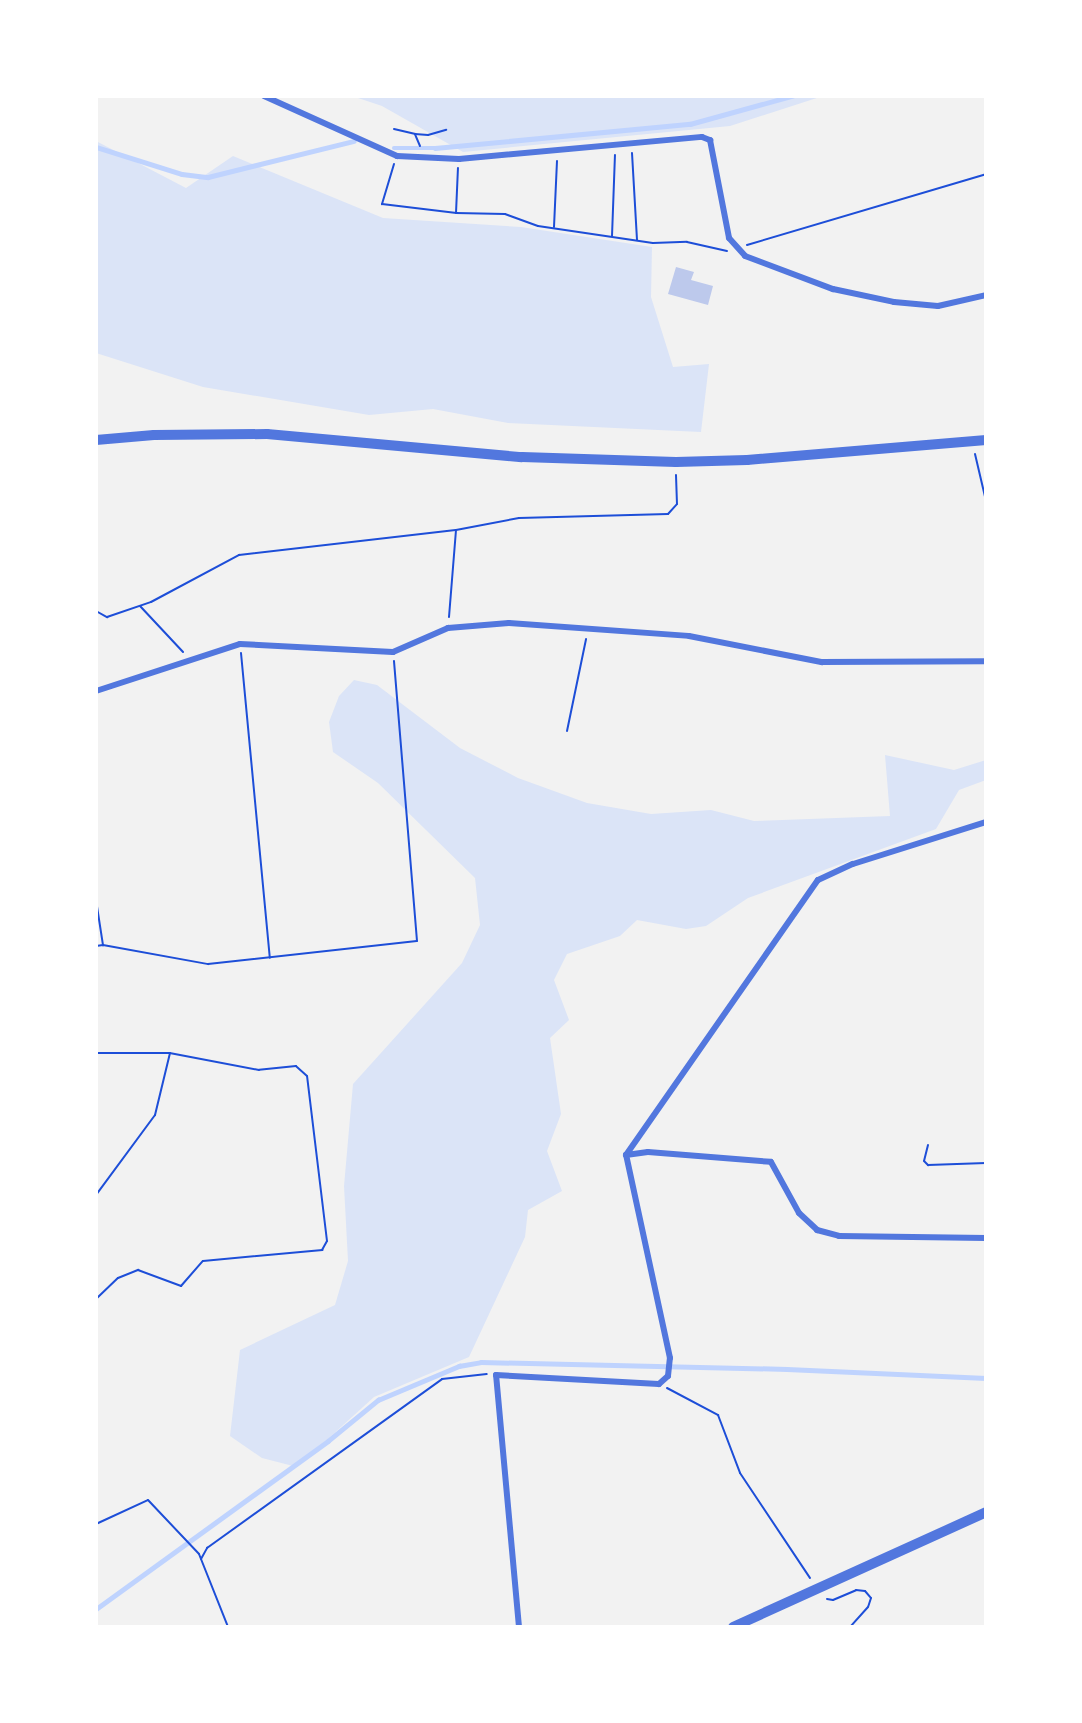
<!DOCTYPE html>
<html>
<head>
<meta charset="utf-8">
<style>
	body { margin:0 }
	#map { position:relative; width:1082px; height:1723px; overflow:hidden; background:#f2f2f2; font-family:"Sofia Sans Condensed",sans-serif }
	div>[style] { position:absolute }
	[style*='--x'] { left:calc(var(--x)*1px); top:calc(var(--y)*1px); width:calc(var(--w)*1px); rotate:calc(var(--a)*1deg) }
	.green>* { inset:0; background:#dbe4f7 }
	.stream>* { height:4.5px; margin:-2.25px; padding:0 2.25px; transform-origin:2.25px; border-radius:2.25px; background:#bfd3fe }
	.building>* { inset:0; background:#bdc9ec }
	.path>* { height:2px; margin:-1px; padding:0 1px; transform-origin:1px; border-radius:1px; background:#1d4ed8 }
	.minor>* { height:6px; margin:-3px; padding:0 3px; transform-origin:3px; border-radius:3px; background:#5277de }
	.tertiary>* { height:10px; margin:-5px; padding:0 5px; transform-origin:5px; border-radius:5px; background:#5277de }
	span { translate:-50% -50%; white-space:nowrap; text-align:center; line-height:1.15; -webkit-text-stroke:5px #fff; paint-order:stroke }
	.frame { position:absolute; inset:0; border:98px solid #fff; pointer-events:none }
</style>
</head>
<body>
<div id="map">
	<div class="green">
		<i style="clip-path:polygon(352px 96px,823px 96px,730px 126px,463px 152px,382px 106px)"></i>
		<i style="clip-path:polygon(96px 141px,186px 188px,233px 156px,383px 218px,521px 227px,652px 247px,651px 297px,673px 367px,709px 364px,701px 432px,508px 423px,433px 409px,369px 415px,203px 387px,96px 353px)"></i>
		<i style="clip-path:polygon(354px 680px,377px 685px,460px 748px,518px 778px,587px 803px,651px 814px,711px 810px,754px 821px,890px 816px,885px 755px,954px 770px,986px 760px,986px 780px,959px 790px,936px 829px,748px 898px,706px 926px,686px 929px,637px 920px,620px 936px,567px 954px,554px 980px,569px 1020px,550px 1038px,561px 1114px,547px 1151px,562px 1191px,528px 1210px,525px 1237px,469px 1357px,374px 1397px,297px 1467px,262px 1458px,230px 1436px,240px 1350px,335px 1305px,348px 1261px,344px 1186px,353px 1084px,462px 963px,480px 925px,475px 878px,378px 783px,333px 752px,329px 722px,339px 696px)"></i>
	</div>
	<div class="stream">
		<i style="--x:96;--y:147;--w:90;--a:17.4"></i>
		<i style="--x:182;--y:174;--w:26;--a:7"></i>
		<i style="--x:208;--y:177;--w:150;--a:-13.9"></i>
		<i style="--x:394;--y:148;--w:41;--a:0"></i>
		<i style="--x:435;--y:148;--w:256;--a:-5.4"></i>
		<i style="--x:690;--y:124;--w:106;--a:-15.4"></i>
		<i style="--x:96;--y:1609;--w:286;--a:-35.9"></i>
		<i style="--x:328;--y:1441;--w:65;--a:-39.4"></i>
		<i style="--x:378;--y:1400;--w:88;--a:-22.8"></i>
		<i style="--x:459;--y:1366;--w:22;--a:-10"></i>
		<i style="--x:481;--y:1362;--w:306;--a:1.3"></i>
		<i style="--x:787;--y:1369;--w:199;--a:2.6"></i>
	</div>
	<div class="building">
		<i style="clip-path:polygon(676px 267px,694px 272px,691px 280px,713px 286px,708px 305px,668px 294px)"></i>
	</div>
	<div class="path">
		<i style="--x:394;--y:129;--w:22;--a:13"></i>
		<i style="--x:420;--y:146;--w:13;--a:-113"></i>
		<i style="--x:415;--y:134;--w:13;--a:4"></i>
		<i style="--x:428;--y:135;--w:19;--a:-16"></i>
		<i style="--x:632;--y:153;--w:87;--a:86.7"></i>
		<i style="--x:394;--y:164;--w:42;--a:106.7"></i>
		<i style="--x:382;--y:204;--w:75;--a:6.9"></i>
		<i style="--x:456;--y:213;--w:49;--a:1.2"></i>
		<i style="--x:505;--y:214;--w:35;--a:20"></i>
		<i style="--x:538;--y:226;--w:116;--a:8.4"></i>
		<i style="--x:653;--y:243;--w:34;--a:-2"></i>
		<i style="--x:687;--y:242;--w:41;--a:12.7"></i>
		<i style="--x:456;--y:213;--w:45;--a:-87.5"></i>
		<i style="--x:554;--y:227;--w:66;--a:-87.4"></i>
		<i style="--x:612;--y:236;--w:81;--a:-87.9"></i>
		<i style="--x:747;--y:245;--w:249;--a:-16.5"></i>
		<i style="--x:975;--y:454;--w:48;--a:76.8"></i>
		<i style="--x:140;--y:606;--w:63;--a:46.9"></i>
		<i style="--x:96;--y:611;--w:13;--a:29"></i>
		<i style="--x:107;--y:617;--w:46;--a:-18.8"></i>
		<i style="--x:151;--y:602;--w:100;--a:-28.1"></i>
		<i style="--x:239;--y:555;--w:218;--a:-6.6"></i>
		<i style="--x:456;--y:530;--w:64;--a:-10.8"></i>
		<i style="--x:519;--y:518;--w:149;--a:-1.5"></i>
		<i style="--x:668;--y:514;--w:13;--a:-48"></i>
		<i style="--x:677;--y:504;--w:29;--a:-92"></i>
		<i style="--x:449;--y:617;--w:87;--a:-85.4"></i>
		<i style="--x:241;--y:653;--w:306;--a:84.6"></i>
		<i style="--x:567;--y:731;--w:94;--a:-78.3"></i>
		<i style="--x:96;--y:900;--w:46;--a:81.2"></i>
		<i style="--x:103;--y:945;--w:107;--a:10.3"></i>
		<i style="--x:208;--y:964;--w:210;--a:-6.3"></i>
		<i style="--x:417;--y:941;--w:281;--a:-94.7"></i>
		<i style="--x:96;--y:946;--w:7;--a:-8"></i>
		<i style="--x:96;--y:1053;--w:74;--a:0"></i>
		<i style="--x:170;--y:1053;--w:64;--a:103.6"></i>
		<i style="--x:155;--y:1115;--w:99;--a:126.4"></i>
		<i style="--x:928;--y:1145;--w:16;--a:104"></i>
		<i style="--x:924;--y:1161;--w:6;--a:45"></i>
		<i style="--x:928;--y:1165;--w:58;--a:-2"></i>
		<i style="--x:96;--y:1299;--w:30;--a:-44"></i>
		<i style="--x:118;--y:1278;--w:22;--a:-22"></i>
		<i style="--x:138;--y:1270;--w:46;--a:20.4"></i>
		<i style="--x:181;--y:1286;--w:33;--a:-49"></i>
		<i style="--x:203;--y:1261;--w:120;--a:-5.3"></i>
		<i style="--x:322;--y:1250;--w:10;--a:-61"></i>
		<i style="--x:327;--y:1241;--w:166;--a:-96.9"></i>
		<i style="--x:307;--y:1076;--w:15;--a:-138"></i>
		<i style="--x:296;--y:1066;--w:37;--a:174"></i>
		<i style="--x:259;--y:1070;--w:91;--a:-169.2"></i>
		<i style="--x:667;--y:1388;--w:58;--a:27.9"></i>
		<i style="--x:718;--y:1415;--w:62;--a:69.2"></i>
		<i style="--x:740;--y:1473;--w:126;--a:56.3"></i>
		<i style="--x:96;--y:1524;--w:57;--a:-24.8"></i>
		<i style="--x:148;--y:1500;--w:74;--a:46.6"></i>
		<i style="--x:199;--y:1554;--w:79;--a:68.3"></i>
		<i style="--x:201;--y:1559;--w:13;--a:-61"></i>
		<i style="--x:207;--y:1548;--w:289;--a:-35.7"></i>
		<i style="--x:442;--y:1379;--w:45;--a:-6.3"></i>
		<i style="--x:827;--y:1599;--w:6;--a:9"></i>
		<i style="--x:833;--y:1600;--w:25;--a:-23"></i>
		<i style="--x:856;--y:1590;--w:9;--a:6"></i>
		<i style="--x:865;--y:1591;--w:9;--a:49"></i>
		<i style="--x:871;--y:1598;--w:9;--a:108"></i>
		<i style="--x:868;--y:1607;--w:27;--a:132"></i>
	</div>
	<div class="minor">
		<i style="--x:264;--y:96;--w:146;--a:24.3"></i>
		<i style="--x:397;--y:156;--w:62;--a:2.8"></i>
		<i style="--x:459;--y:159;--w:244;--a:-5.2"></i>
		<i style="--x:702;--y:137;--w:9;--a:21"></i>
		<i style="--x:710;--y:140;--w:100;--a:79"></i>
		<i style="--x:729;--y:238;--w:24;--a:48"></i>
		<i style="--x:745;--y:256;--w:94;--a:20.6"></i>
		<i style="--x:833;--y:289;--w:62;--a:12"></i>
		<i style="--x:894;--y:302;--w:44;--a:5.2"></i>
		<i style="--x:938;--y:306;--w:49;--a:-12.9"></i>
		<i style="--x:96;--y:691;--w:151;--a:-18.1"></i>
		<i style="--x:240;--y:644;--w:153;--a:3"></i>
		<i style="--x:393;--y:652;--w:60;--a:-23.6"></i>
		<i style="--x:448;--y:628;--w:61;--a:-4.7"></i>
		<i style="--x:509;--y:623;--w:180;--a:4.1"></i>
		<i style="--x:689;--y:636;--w:136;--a:11.1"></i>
		<i style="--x:822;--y:662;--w:164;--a:-0.3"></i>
		<i style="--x:626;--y:1155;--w:22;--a:-8"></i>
		<i style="--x:648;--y:1152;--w:123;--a:4.6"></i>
		<i style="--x:771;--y:1162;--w:58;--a:61.2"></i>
		<i style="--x:799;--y:1213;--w:25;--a:43"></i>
		<i style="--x:817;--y:1230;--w:23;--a:15"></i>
		<i style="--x:839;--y:1236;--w:147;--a:0.8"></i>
		<i style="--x:519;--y:1627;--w:253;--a:-95.2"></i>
		<i style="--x:496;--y:1375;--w:163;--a:3.2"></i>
		<i style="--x:659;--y:1384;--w:12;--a:-42"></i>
		<i style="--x:668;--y:1376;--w:18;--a:-84"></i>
		<i style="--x:670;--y:1358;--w:208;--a:-102.2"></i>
		<i style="--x:626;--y:1155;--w:335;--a:-55.1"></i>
		<i style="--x:818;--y:880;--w:38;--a:-25"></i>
		<i style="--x:853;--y:864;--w:139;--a:-17.5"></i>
	</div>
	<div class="tertiary">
		<i style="--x:96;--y:440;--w:58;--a:-4.9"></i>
		<i style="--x:154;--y:435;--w:113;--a:-0.5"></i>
		<i style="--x:267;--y:434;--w:256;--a:5.2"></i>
		<i style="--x:522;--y:457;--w:154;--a:1.9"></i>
		<i style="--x:676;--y:462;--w:71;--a:-1.6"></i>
		<i style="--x:747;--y:460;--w:240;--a:-4.8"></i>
		<i style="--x:733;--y:1627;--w:278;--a:-24.4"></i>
	</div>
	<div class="frame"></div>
</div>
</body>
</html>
